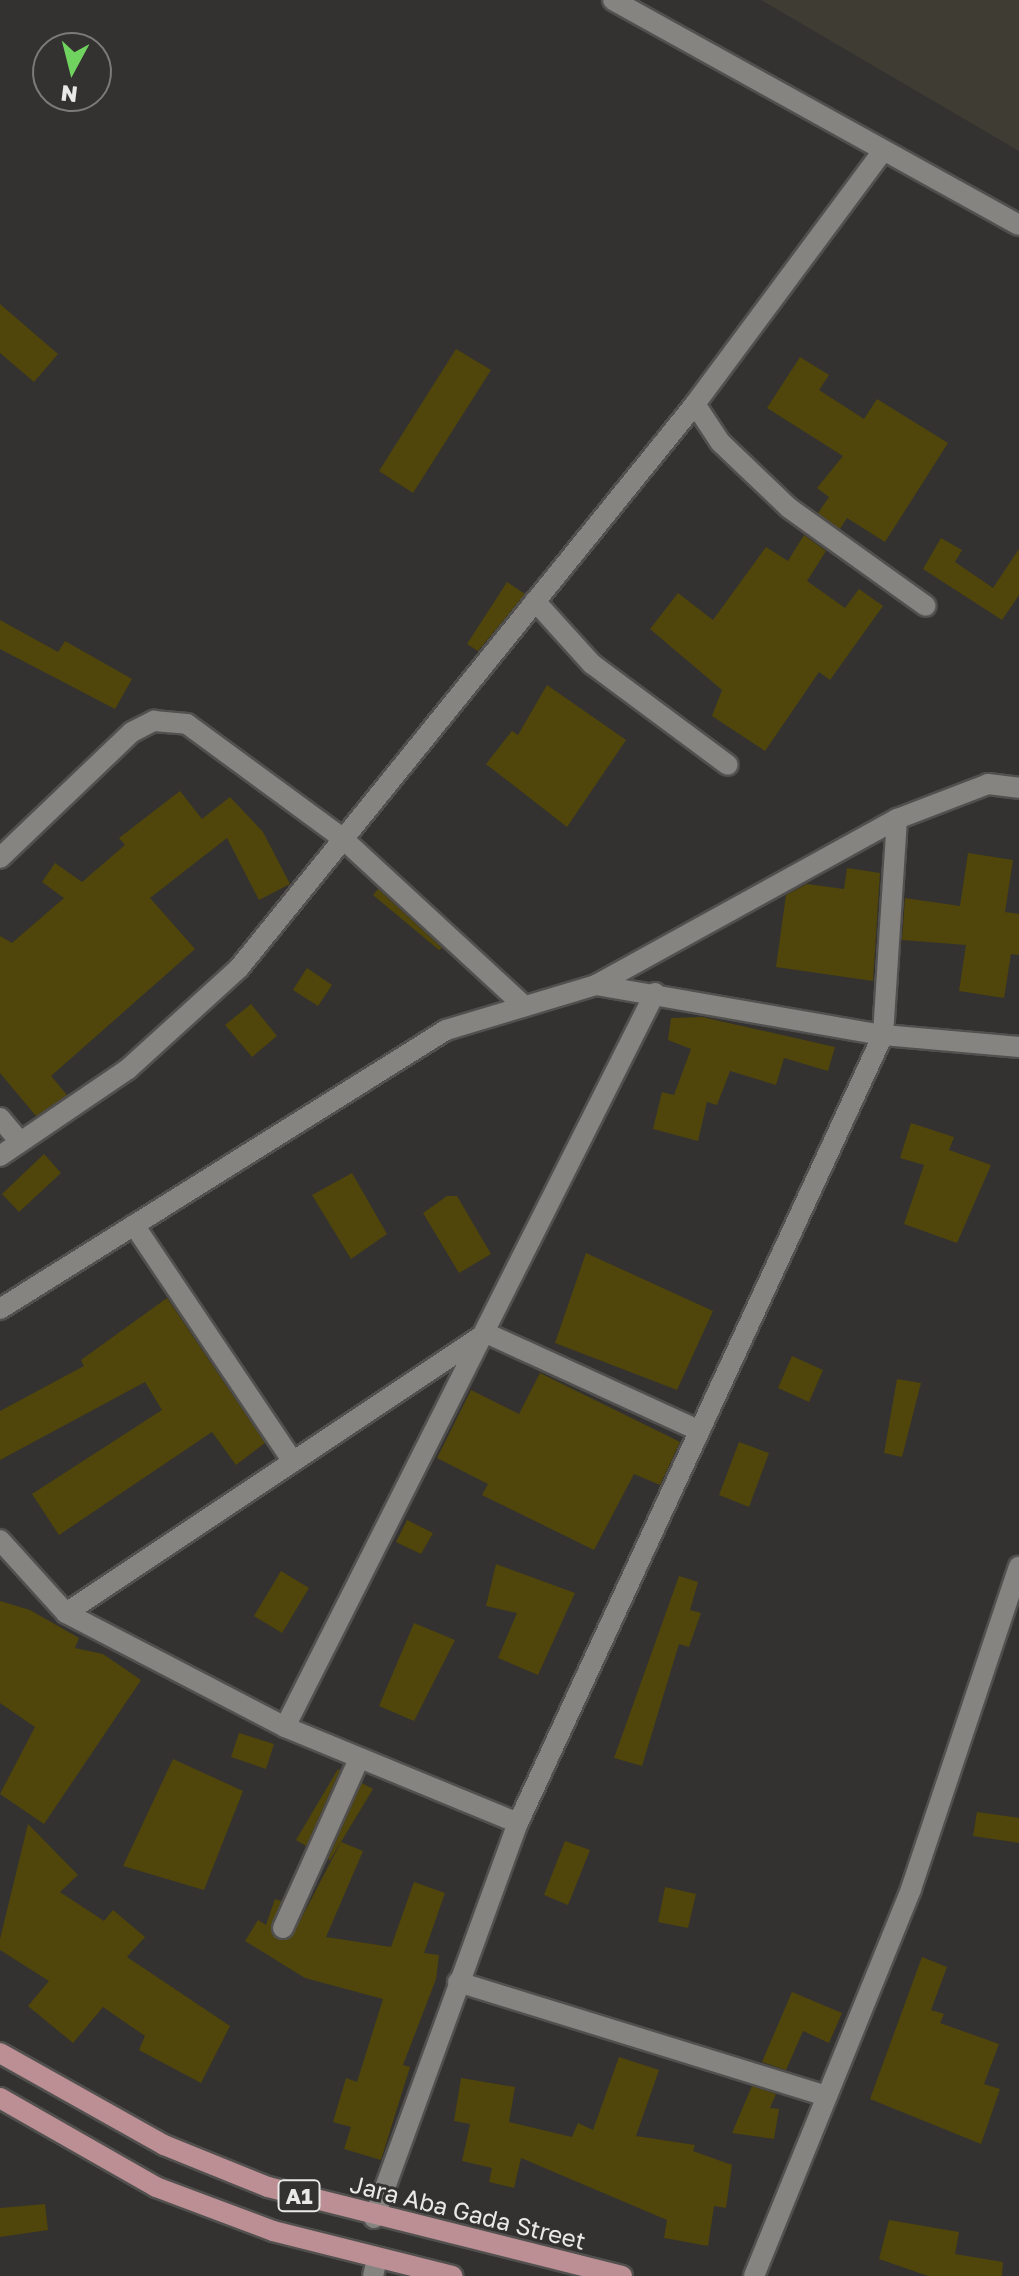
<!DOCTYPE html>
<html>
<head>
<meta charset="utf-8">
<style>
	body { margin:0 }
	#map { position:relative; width:1019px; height:2276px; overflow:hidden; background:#333230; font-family:"Golos Text",sans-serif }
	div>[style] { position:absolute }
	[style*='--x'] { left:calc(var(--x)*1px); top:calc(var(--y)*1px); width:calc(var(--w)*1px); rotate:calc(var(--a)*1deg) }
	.built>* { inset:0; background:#3e3c33 }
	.building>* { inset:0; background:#50450b }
	.roads { filter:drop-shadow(2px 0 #51504e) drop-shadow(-2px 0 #51504e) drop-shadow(0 2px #51504e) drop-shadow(0 -2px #51504e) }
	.minor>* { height:20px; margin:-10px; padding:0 10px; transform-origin:10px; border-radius:10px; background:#858481 }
	.major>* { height:20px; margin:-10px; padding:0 10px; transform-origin:10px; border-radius:10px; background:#bc8f94 }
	span { translate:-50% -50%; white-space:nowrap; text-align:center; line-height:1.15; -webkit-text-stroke:6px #333230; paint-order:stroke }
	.shield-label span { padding:2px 6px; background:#333230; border:2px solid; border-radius:6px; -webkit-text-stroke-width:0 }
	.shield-label { font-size:22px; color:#e9e9e7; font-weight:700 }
	.street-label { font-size:24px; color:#e9e9e7 }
	.north { position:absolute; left:32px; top:32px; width:80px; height:80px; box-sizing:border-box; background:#333230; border:2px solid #7c7b79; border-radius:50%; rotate:187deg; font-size:22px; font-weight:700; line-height:32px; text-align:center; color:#e9e9e7 }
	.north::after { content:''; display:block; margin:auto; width:28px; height:36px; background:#70d35f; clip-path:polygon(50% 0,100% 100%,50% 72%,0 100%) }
</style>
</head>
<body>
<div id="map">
	<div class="built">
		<i style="clip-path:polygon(761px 0,1019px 0,1019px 151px)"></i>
	</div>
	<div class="building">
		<i style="clip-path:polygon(0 304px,58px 354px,34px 382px,0 353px)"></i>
		<i style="clip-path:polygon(456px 349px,491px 370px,413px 493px,379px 471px)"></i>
		<i style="clip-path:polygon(800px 357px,829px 375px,819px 390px,864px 419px,877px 399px,948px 443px,885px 542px,847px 518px,840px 529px,818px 513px,829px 497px,817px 488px,843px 456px,767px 408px)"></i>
		<i style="clip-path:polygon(804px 535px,826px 551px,807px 581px,845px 608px,859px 589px,883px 606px,830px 680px,819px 672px,765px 751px,712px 716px,722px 690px,650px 629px,678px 593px,713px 620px,766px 547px,788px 561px)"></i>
		<i style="clip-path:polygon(941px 538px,962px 550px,955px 562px,993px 588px,1019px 549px,1019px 595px,1002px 620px,923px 569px)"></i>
		<i style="clip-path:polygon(507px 582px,525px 594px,478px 651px,467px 644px)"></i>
		<i style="clip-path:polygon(0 620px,58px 652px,65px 641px,132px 679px,115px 709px,0 649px)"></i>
		<i style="clip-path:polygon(547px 685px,626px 740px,567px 827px,486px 764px,512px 731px,518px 735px)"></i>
		<i style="clip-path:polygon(180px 791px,202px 819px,230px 797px,263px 832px,290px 884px,259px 900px,227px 838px,150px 898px,195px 949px,51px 1076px,67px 1095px,36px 1116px,0 1073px,0 936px,12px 943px,64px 898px,42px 882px,55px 863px,82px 882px,125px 845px,119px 838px)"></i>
		<i style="clip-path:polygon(968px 853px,1013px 860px,1005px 912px,1019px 914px,1019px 955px,1011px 954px,1004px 998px,959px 991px,966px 945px,902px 940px,905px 898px,960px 906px)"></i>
		<i style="clip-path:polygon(847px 868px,880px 873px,873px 981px,776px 967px,786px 895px,807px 884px,844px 889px)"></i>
		<i style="clip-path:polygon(378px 889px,442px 948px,439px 950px,373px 895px)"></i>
		<i style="clip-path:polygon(307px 968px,332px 985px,318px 1006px,293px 990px)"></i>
		<i style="clip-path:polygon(251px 1004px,277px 1036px,252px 1057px,225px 1025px)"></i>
		<i style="clip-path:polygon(702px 1017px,835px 1047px,828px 1071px,784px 1058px,776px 1085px,730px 1071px,717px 1105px,707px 1102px,698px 1141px,653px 1129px,662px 1092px,674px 1095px,691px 1049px,668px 1040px,671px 1018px)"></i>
		<i style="clip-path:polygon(911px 1123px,954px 1137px,949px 1150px,991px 1165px,957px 1243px,904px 1224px,924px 1165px,900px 1158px)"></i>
		<i style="clip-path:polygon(44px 1154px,61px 1173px,19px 1212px,2px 1194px)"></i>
		<i style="clip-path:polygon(352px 1173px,387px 1234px,351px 1259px,312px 1195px)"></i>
		<i style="clip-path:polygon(447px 1196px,457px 1196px,491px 1254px,459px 1273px,423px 1213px)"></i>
		<i style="clip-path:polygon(586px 1253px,713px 1311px,677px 1390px,555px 1343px)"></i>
		<i style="clip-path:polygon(167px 1298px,265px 1443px,236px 1465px,212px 1432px,59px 1535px,32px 1494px,162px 1410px,145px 1382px,0 1460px,0 1411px,84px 1366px,81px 1360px)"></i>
		<i style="clip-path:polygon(792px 1356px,823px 1370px,809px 1402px,778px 1388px)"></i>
		<i style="clip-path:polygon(540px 1373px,680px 1442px,660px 1485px,634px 1474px,594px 1550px,482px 1495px,488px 1484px,437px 1458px,471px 1390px,519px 1414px)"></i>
		<i style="clip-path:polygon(897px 1379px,921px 1383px,902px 1457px,884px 1453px)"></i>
		<i style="clip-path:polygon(739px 1442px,769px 1453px,749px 1507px,719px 1495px)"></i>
		<i style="clip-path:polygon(407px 1520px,433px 1533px,421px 1554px,396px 1542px)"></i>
		<i style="clip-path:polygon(496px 1564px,575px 1593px,538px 1675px,498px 1658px,517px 1613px,486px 1606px)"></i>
		<i style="clip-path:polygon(281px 1571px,309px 1588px,282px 1633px,254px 1616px)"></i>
		<i style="clip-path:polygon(679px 1576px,698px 1582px,690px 1610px,701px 1613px,689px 1647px,679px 1644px,642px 1766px,614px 1758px)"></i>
		<i style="clip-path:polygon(0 1601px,30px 1610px,79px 1638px,75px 1648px,103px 1654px,141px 1680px,44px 1824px,0 1794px,35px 1727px,0 1703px)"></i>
		<i style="clip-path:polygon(414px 1623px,455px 1640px,414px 1721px,379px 1706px)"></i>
		<i style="clip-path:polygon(239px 1733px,274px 1744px,266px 1769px,231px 1757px)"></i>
		<i style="clip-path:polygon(173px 1759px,243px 1791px,204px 1890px,123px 1866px)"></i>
		<i style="clip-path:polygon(338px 1769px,340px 1770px,306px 1846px,296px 1840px)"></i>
		<i style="clip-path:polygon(362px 1783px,373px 1789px,330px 1860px,328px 1859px)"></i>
		<i style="clip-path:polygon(977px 1812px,1019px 1818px,1019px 1843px,973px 1836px)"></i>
		<i style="clip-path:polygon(28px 1824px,78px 1875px,60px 1892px,104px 1921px,113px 1910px,145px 1937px,127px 1957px,230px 2026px,201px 2083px,139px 2050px,145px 2036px,103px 2007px,73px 2043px,28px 2006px,49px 1981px,0 1950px,0 1939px)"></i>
		<i style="clip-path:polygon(565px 1841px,590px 1850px,568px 1905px,544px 1895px)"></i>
		<i style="clip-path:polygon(341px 1842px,363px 1851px,326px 1937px,391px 1947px,414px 1882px,445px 1893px,424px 1953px,439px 1955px,436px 1979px,403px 2065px,410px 2067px,381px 2160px,344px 2149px,351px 2127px,333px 2122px,346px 2078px,357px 2082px,383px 1999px,305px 1978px,245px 1941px,258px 1920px,266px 1925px,275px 1899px,281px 1901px,272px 1935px,291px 1938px)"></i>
		<i style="clip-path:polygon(665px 1887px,696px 1894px,688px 1928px,658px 1922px)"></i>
		<i style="clip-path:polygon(922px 1957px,947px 1967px,931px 2010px,944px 2014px,940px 2023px,999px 2044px,984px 2084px,1000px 2089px,981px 2144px,870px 2099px)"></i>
		<i style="clip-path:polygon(792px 1992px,842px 2013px,829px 2043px,803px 2031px,786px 2070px,762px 2062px)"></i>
		<i style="clip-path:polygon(619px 2057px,659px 2070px,636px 2136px,695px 2145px,693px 2151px,732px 2165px,726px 2208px,714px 2206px,708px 2246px,664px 2238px,667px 2220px,521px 2158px,514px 2188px,489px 2182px,492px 2168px,462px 2161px,470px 2124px,454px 2121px,461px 2078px,515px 2087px,509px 2122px,572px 2137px,578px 2123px,593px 2130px)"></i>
		<i style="clip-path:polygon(752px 2086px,776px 2094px,770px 2108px,779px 2109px,774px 2139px,732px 2133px)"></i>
		<i style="clip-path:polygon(45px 2204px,48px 2230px,0 2237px,0 2208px)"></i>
		<i style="clip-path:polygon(889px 2220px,959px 2232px,955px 2254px,1003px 2262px,1002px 2276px,928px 2276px,879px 2259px)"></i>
	</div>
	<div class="roads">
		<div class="minor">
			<i style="--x:613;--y:0;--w:464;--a:29"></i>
			<i style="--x:695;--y:404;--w:45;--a:56.7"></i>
			<i style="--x:720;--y:442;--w:95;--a:43.7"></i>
			<i style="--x:789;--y:508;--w:168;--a:35.6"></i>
			<i style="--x:535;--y:601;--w:85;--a:47.9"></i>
			<i style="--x:592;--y:664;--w:169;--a:36.6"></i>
			<i style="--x:0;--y:858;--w:182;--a:-43.7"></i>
			<i style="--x:132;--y:732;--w:25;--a:-27"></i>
			<i style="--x:154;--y:721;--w:33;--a:5"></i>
			<i style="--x:187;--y:724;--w:192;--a:36.3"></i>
			<i style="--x:342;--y:838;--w:248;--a:42.7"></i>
			<i style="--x:596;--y:985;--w:291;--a:9.9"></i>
			<i style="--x:883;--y:1035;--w:137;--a:5"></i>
			<i style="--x:0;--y:1118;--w:31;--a:50"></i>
			<i style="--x:0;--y:1156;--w:155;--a:-34.2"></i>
			<i style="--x:128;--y:1069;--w:150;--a:-42.3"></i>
			<i style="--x:239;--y:968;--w:725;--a:-51.04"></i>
			<i style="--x:695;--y:404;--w:314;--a:-53.4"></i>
			<i style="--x:134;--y:1225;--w:285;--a:56.1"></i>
			<i style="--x:0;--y:1309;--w:526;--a:-32.03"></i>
			<i style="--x:446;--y:1030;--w:157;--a:-16.7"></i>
			<i style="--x:596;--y:985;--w:344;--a:-28.9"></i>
			<i style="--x:897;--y:819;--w:97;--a:-21"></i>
			<i style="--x:988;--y:784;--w:31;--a:7"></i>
			<i style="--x:0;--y:1540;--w:98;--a:47.9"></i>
			<i style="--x:66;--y:1613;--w:247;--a:27.5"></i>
			<i style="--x:285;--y:1727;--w:252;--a:22.4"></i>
			<i style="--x:66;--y:1613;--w:505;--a:-33.69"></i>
			<i style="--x:486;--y:1333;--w:235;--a:24.6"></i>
			<i style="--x:285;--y:1727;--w:822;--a:-63.25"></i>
			<i style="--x:283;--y:1928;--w:185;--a:-65.8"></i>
			<i style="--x:458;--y:1982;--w:386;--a:17.2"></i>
			<i style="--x:374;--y:2218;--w:420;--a:-70"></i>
			<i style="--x:518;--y:1823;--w:868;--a:-65.15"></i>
			<i style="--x:883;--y:1035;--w:216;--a:-86.3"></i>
			<i style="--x:373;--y:2276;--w:17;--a:-77"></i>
			<i style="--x:754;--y:2276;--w:418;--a:-67.9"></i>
			<i style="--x:911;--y:1889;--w:340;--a:-71.5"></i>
		</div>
		<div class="major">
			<i style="--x:0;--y:2053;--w:188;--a:29.3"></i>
			<i style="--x:164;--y:2145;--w:112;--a:22"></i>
			<i style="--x:268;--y:2187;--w:365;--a:14.1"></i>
			<i style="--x:0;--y:2098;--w:180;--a:29.7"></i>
			<i style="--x:156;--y:2187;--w:125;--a:20.6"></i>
			<i style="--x:273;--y:2231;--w:185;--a:14.1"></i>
		</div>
	</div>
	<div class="shield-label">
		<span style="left:299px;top:2196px">A1</span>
	</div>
	<div class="street-label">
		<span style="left:468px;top:2212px;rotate:14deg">Jara Aba Gada Street</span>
	</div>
	<div class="north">N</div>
</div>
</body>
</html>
